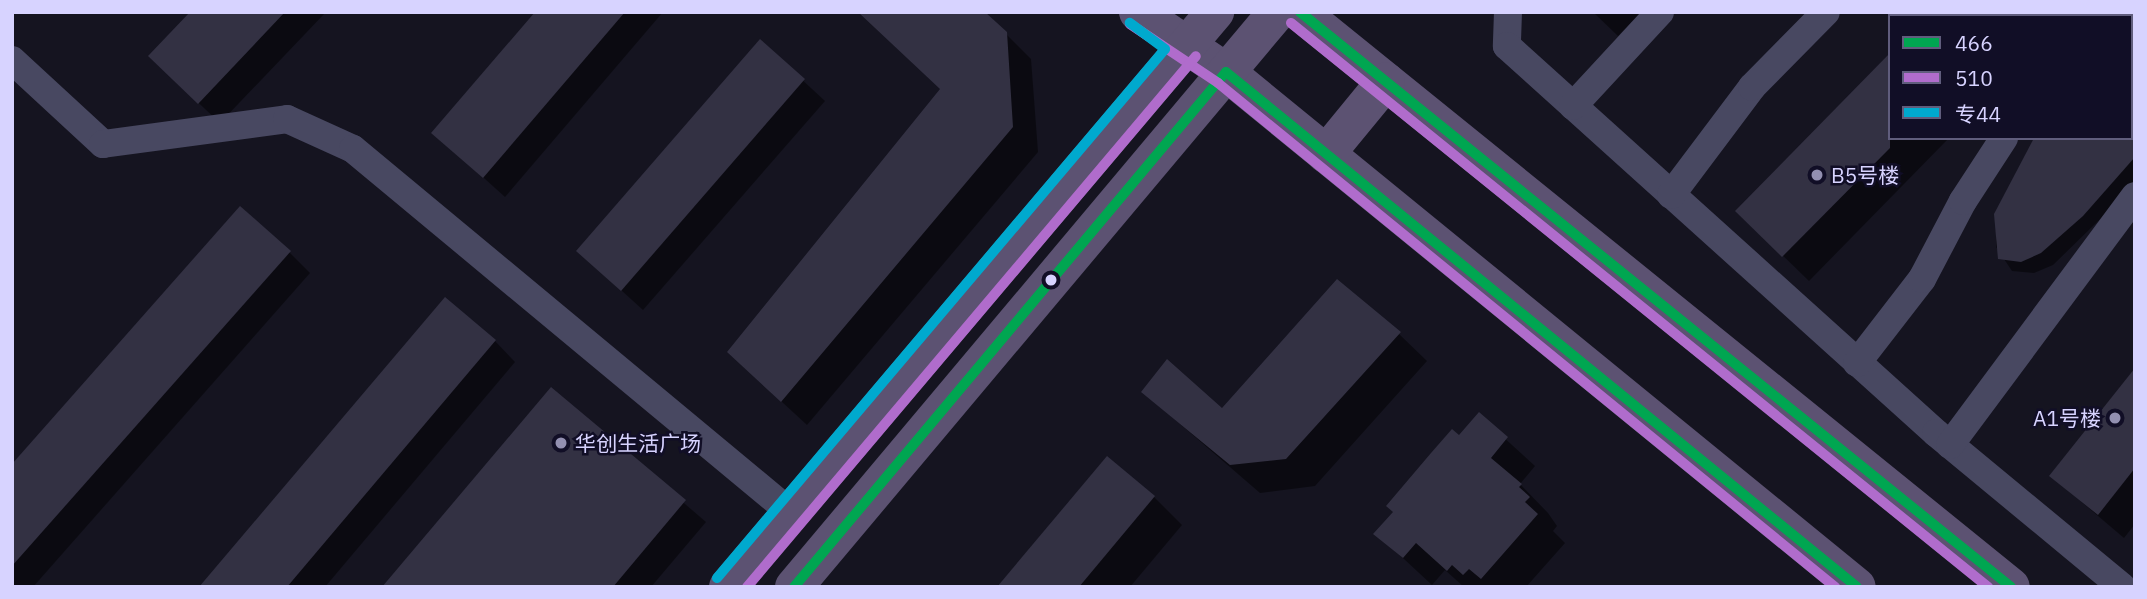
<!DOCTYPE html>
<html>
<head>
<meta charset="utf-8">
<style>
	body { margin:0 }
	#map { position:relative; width:2147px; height:599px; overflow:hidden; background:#151420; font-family:"IBM Plex Sans","Noto Sans SC",sans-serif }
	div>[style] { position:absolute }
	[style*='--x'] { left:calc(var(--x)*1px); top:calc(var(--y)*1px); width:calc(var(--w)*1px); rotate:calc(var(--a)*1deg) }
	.shadow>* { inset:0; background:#0007 }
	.building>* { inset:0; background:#333143 }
	.street>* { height:28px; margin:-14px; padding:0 14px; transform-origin:14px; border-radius:14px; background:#484861 }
	.primary>* { height:38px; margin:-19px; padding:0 19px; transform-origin:19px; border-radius:19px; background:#5c5272 }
	.bus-1>* { height:10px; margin:-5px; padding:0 5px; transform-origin:5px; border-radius:5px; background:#00a651 }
	.bus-2>* { height:10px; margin:-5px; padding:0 5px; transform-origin:5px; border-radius:5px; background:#b06ccc }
	.bus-3>* { height:10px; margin:-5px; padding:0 5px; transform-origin:5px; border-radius:5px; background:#00a9ce }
	.dots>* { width:19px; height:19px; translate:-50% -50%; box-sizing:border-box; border:4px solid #110e26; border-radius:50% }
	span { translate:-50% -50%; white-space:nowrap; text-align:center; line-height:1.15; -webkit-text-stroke:5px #110e26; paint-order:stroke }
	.poi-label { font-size:21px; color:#d7d3ff }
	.left { translate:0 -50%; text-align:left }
	.right { translate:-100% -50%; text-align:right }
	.frame { position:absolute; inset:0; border:14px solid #d7d3ff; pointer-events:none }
	.legend { position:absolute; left:1888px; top:14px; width:245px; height:126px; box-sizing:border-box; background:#110e26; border:2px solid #605d7d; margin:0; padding:9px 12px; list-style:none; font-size:21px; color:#d7d3ff }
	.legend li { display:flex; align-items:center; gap:14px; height:35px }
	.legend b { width:35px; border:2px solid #605d7d }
</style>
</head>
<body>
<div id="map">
	<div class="shadow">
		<i style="clip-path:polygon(192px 12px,326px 12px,220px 123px,171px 77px)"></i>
		<i style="clip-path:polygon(537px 12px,663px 12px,505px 197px,434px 133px)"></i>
		<i style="clip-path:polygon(1593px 12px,1641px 12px,1618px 36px)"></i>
		<i style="clip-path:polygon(1932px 12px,2064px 12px,2067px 16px,1929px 16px)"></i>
		<i style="clip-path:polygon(2135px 12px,2135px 185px,2053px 265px,2034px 273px,2012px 271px,1996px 247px,1996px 214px,2131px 138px,2130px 16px)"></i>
		<i style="clip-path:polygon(1006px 34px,1031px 59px,1038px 152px,807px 425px,754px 376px)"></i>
		<i style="clip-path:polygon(760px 41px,825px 101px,643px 310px,578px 251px)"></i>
		<i style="clip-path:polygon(1890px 138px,1949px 138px,1809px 281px,1737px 211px)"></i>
		<i style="clip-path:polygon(289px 252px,310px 273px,33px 587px,12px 587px,12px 466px)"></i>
		<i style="clip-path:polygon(1399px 334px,1427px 361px,1315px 486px,1260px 493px,1143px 392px,1223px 410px)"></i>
		<i style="clip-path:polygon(495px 341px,515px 362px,325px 587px,201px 587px)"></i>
		<i style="clip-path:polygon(2135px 371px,2135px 524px,2124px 538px,2051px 476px)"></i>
		<i style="clip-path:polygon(551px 389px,706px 522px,651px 587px,385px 587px)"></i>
		<i style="clip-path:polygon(1479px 415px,1535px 466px,1520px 484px,1548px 513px,1557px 526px,1553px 531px,1565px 543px,1526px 587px,1464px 587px,1445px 570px,1432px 585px,1376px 533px)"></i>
		<i style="clip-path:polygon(1154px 497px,1182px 525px,1130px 587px,1000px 587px)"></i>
	</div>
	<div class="building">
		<i style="clip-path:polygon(190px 12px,285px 12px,198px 104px,148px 56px)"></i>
		<i style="clip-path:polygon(535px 12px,625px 12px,483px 178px,431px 133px)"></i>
		<i style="clip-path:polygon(858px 12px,985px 12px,1007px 32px,1013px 127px,781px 402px,727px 352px,940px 89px)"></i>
		<i style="clip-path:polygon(760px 39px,805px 79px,621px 291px,576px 251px)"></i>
		<i style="clip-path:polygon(1890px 53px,1890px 148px,1782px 257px,1735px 211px)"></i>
		<i style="clip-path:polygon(2034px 138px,2135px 138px,2135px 157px,2083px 216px,2041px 253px,2021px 262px,1998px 259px,1994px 214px)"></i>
		<i style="clip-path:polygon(240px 206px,291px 251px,12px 566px,12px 464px)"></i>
		<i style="clip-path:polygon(1337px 279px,1401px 332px,1286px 459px,1230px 465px,1141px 392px,1167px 359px,1222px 408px)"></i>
		<i style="clip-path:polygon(445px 297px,496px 340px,287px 587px,199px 587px)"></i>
		<i style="clip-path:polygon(2135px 368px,2135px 468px,2098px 515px,2049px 476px)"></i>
		<i style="clip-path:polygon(551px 387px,686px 500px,613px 587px,382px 587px)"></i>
		<i style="clip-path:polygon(1479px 412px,1508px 437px,1491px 458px,1522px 484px,1519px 487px,1530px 497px,1525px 502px,1538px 514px,1481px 579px,1469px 569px,1463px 575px,1452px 565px,1447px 571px,1416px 543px,1403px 558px,1373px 534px,1393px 512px,1386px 506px,1431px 453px,1452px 429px,1459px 435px)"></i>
		<i style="clip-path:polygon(1107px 456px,1155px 496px,1079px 587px,997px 587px)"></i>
	</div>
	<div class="street">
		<i style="--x:1508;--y:12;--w:34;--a:92"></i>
		<i style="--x:1507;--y:46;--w:578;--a:42.05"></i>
		<i style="--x:1936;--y:433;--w:241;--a:39.6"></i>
		<i style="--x:2096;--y:16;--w:6;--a:-45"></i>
		<i style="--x:12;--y:60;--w:124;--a:42.7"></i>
		<i style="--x:103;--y:144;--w:186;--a:-7.7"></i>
		<i style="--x:287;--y:119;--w:72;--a:24.4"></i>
		<i style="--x:353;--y:149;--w:568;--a:39.72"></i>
		<i style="--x:1573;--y:106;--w:128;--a:-47.2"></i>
		<i style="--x:1671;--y:195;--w:135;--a:-53.1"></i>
		<i style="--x:1752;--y:87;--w:105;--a:-45.4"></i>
		<i style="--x:1857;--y:363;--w:106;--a:-52.3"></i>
		<i style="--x:1922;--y:279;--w:88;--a:-62.3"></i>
		<i style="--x:1963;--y:201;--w:75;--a:-56.9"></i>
		<i style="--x:1950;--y:445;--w:310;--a:-53.4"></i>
	</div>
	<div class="primary">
		<i style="--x:1138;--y:12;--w:107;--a:34.3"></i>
		<i style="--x:1226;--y:72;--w:814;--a:39.22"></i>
		<i style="--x:1300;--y:12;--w:914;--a:38.96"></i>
		<i style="--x:1326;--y:154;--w:94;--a:-50.6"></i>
		<i style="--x:728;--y:587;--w:754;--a:-49.74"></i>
		<i style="--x:794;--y:587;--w:751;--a:-49.97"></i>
	</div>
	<div class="bus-1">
		<i style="--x:1300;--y:12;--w:914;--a:38.96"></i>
		<i style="--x:794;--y:587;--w:672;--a:-50.01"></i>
		<i style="--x:1226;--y:72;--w:814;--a:39.22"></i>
	</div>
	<div class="bus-2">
		<i style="--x:1291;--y:23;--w:897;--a:38.98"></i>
		<i style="--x:1130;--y:24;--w:106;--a:33.8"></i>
		<i style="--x:1218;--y:83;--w:797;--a:39.24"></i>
		<i style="--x:747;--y:587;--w:695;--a:-49.78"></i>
	</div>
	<div class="bus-3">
		<i style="--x:717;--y:578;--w:693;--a:-49.74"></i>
		<i style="--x:1165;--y:49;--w:44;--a:-143.4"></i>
	</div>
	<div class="dots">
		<i style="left:1817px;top:175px;background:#9390b1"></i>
		<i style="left:1051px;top:280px;background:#d7d3ff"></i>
		<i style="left:2115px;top:418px;background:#9390b1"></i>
		<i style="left:561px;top:443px;background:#9390b1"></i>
	</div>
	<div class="poi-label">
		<span class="left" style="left:1831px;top:175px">B5号楼</span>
		<span class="right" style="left:2101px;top:418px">A1号楼</span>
		<span class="left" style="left:575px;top:443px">华创生活广场</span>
	</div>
	<div class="frame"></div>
	<ul class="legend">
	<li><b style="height:9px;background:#00a651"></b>466</li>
	<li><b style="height:9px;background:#b06ccc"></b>510</li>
	<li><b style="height:9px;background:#00a9ce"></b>专44</li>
	</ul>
</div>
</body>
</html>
